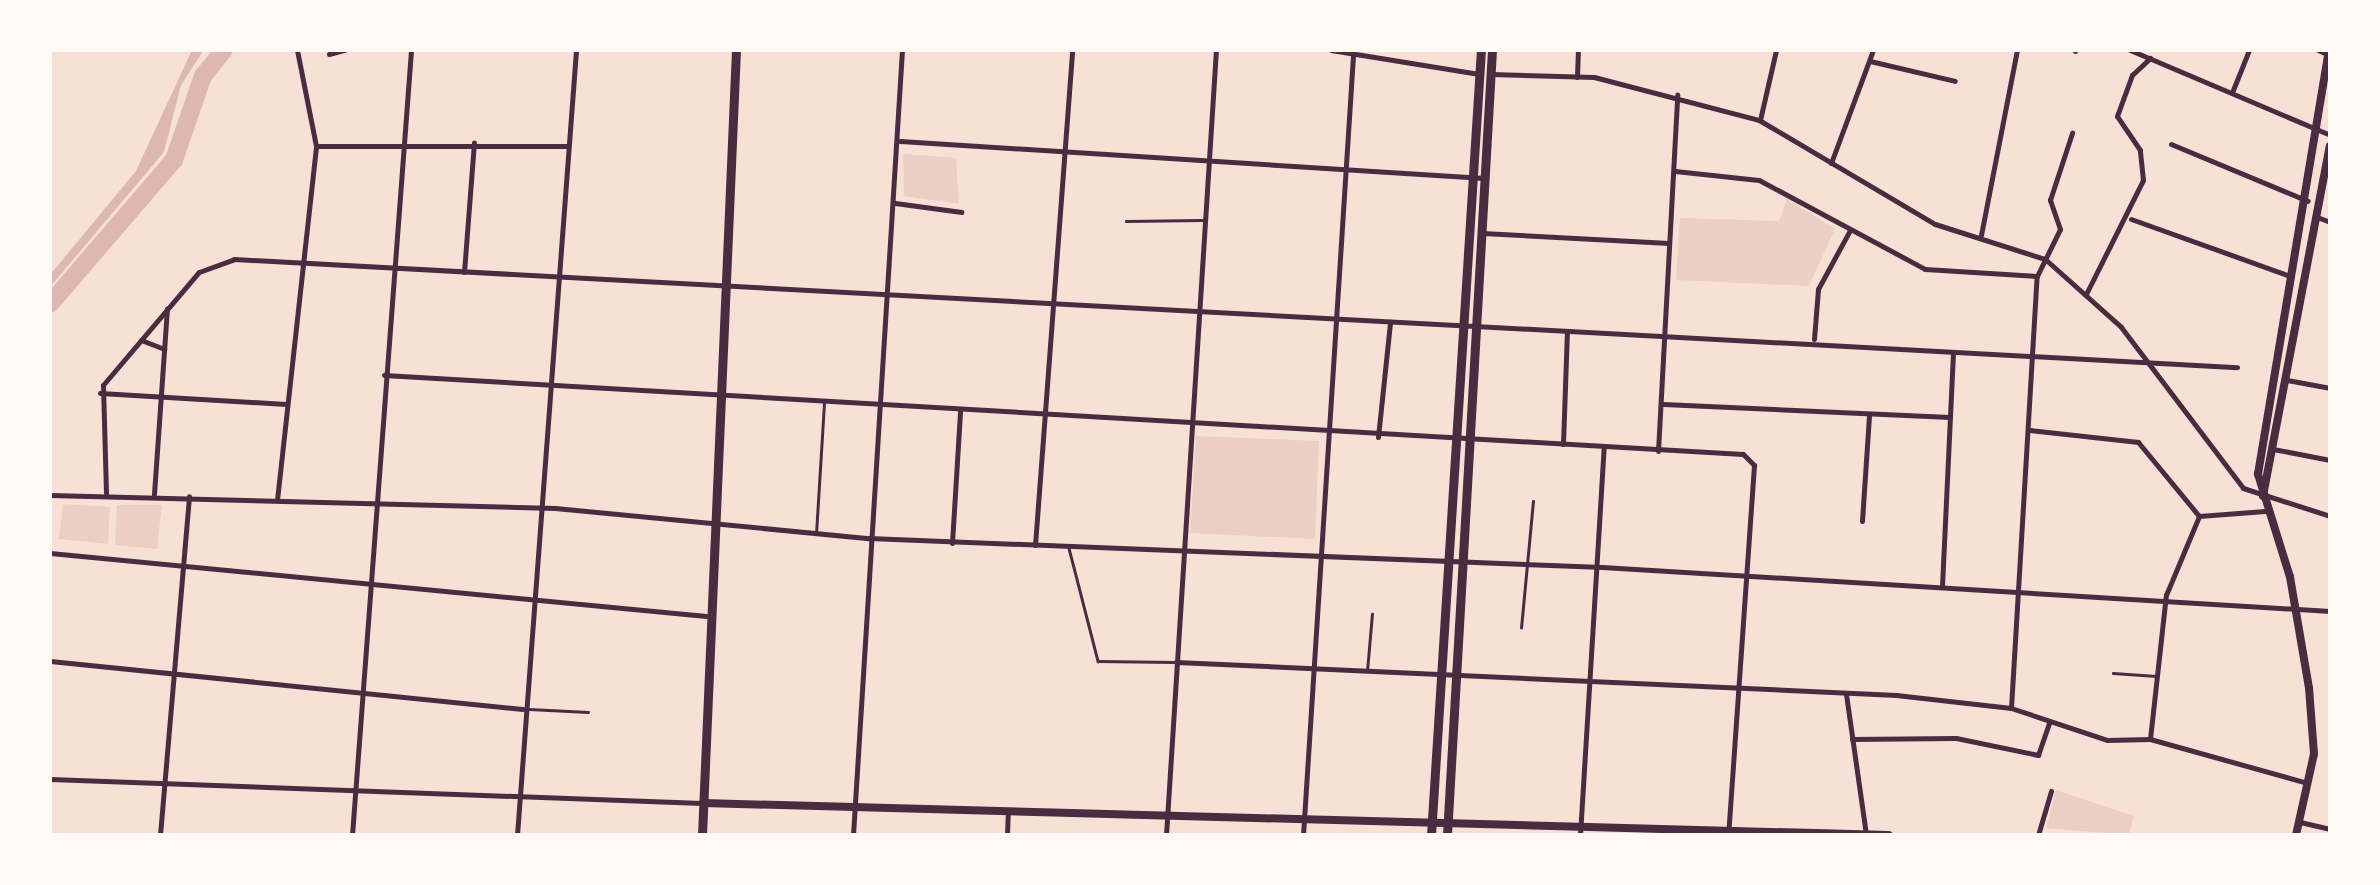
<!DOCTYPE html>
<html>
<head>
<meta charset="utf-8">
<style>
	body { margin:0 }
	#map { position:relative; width:2380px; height:885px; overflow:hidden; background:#f7e1d7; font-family:"Asap Condensed",sans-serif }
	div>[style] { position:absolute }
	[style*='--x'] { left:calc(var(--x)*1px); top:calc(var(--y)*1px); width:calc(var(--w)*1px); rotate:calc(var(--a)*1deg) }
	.green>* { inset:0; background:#ebcfc5 }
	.water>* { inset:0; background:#dcb8b0 }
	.river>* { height:18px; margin:-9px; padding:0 9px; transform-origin:9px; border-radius:9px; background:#dcb8b0 }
	.service>* { height:2.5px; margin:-1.25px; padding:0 1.25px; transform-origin:1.25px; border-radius:1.25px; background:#4a2c40 }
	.minor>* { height:5px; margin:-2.5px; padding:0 2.5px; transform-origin:2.5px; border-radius:2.5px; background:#4a2c40 }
	.tertiary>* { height:8px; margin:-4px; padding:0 4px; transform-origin:4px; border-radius:4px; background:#4a2c40 }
	.trunk>* { height:9px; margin:-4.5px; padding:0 4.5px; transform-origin:4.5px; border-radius:4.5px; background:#4a2c40 }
	span { translate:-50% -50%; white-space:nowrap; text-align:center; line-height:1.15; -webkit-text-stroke:9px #fffaf5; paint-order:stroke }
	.frame { position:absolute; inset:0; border:52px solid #fffaf5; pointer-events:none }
</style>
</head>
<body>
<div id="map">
	<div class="green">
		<i style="clip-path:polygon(903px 154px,956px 158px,959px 204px,904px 196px)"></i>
		<i style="clip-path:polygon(1787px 199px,1835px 229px,1809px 286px,1676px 280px,1680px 218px,1779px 221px)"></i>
		<i style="clip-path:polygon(1196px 436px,1319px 441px,1315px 539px,1190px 533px)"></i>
		<i style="clip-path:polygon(63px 504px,110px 507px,108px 544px,59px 539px)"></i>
		<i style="clip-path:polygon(117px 505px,162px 505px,157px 549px,115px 545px)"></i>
		<i style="clip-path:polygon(2056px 790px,2134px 816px,2129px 835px,2046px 828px)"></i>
	</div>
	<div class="water">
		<i style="clip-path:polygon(192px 50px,204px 50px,181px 85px,164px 152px,50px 287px,50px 275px,136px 171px)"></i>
	</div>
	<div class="river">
		<i style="--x:50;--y:304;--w:190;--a:-49.3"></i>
		<i style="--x:174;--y:160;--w:89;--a:-71"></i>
		<i style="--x:203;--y:76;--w:33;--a:-51"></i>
	</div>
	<div class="service">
		<i style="--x:1126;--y:221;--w:76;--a:-0.8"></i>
		<i style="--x:816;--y:534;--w:132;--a:-86.5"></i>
		<i style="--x:1069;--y:548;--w:117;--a:75.6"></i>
		<i style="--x:1098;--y:661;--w:76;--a:0.8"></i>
		<i style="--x:1521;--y:628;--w:127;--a:-84.6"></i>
		<i style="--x:1367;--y:671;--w:57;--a:-85"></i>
		<i style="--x:2113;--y:673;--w:43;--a:4"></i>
		<i style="--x:529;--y:709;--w:59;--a:2.9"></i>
	</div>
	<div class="minor">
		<i style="--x:1331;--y:50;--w:150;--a:9.2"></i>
		<i style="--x:2130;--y:50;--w:217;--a:23"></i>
		<i style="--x:2318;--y:50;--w:12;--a:24"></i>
		<i style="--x:2075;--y:51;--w:1;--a:-90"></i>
		<i style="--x:329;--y:54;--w:16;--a:-15"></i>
		<i style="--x:1870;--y:61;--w:87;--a:13.2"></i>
		<i style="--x:1490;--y:74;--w:104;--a:1.7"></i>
		<i style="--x:1594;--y:77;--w:171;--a:14.6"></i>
		<i style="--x:1759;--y:120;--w:204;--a:30.6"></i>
		<i style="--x:1935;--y:224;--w:115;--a:17.7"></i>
		<i style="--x:2045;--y:259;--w:102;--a:41.8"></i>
		<i style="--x:2121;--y:327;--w:202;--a:52.8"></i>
		<i style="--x:2243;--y:488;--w:91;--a:17.8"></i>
		<i style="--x:1577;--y:77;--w:27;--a:-88"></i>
		<i style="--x:2233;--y:90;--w:43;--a:-68.2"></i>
		<i style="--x:1760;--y:120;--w:72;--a:-77.1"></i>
		<i style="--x:900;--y:141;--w:585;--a:3.63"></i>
		<i style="--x:2171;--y:144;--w:148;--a:22.6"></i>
		<i style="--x:316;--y:146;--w:251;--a:0"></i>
		<i style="--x:1831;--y:163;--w:121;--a:-69.6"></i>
		<i style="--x:1675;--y:171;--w:84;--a:6.1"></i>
		<i style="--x:1759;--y:180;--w:188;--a:28.2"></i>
		<i style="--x:1925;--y:269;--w:112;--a:3.6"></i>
		<i style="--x:895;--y:203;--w:67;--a:7.8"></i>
		<i style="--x:2317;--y:217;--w:14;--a:21"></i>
		<i style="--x:2131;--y:219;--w:169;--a:19.7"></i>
		<i style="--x:1482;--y:233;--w:187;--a:3.1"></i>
		<i style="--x:1981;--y:235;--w:188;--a:-79"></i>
		<i style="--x:464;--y:272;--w:130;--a:-85.6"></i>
		<i style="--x:2086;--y:294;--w:127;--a:-63.4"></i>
		<i style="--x:2143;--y:180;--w:30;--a:-96"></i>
		<i style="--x:2140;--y:150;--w:41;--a:-124.1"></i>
		<i style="--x:2117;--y:116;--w:44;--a:-69.9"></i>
		<i style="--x:2132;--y:75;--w:25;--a:-43"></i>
		<i style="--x:1814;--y:339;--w:50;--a:-85.4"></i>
		<i style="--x:1818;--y:289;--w:67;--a:-61.5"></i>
		<i style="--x:141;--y:340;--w:25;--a:21"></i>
		<i style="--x:384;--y:375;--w:1361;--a:3.33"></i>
		<i style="--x:1743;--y:454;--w:16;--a:45"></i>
		<i style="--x:1754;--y:465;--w:371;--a:94"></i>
		<i style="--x:2287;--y:380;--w:44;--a:10.5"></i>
		<i style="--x:100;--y:393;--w:186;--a:3.4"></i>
		<i style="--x:1663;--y:404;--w:287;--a:2.6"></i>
		<i style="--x:2030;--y:430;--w:109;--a:6.3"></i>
		<i style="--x:2138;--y:442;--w:96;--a:50.5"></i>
		<i style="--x:2199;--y:516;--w:66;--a:-4.3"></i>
		<i style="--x:1378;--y:437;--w:116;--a:-84"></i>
		<i style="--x:1563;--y:444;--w:112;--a:-88"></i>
		<i style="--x:2273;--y:449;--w:58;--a:10.9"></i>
		<i style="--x:1658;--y:451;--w:357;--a:-86.9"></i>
		<i style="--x:106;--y:493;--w:108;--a:-91.6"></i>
		<i style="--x:103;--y:385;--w:148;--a:-49.7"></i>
		<i style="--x:199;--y:272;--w:37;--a:-20"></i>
		<i style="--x:234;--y:259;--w:2006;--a:3.09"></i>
		<i style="--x:154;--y:494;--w:186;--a:-86"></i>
		<i style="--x:50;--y:495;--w:505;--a:1.47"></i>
		<i style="--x:555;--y:508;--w:315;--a:5.5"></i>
		<i style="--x:869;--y:538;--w:734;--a:2.27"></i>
		<i style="--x:1602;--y:567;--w:729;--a:3.46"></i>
		<i style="--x:277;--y:500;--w:356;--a:-83.7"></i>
		<i style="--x:316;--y:146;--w:98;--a:-101.2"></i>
		<i style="--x:1862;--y:521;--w:106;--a:-86.2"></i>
		<i style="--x:952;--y:543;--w:132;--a:-86.5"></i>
		<i style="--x:1035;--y:545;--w:496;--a:-85.7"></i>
		<i style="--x:50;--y:553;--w:659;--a:5.49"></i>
		<i style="--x:1942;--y:586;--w:234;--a:-87.3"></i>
		<i style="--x:50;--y:661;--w:475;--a:5.8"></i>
		<i style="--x:1176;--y:662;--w:721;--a:2.62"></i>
		<i style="--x:1896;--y:695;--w:116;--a:6.4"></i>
		<i style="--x:2011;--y:708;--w:101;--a:18.4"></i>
		<i style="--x:2107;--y:740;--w:43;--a:-1.3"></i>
		<i style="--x:2150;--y:739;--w:164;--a:15.6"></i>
		<i style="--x:1846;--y:694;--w:141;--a:81.9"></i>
		<i style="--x:2011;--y:708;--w:433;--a:-86.6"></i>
		<i style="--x:2037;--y:276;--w:52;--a:-63.9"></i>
		<i style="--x:2060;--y:229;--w:31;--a:-109"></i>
		<i style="--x:2050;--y:200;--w:71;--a:-71.8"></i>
		<i style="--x:1852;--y:739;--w:104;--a:-0.6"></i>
		<i style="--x:1956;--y:738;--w:84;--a:11.7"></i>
		<i style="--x:2038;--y:755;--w:34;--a:-71"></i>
		<i style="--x:2150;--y:739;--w:145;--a:-83.7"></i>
		<i style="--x:2166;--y:595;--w:86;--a:-67.3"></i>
		<i style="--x:50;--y:779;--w:652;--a:2.11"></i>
		<i style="--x:2300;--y:822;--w:31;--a:13"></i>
		<i style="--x:160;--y:835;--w:340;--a:-85.1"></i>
		<i style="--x:352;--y:835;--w:787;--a:-85.7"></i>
		<i style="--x:517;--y:835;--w:787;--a:-85.7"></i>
		<i style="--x:853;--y:835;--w:787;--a:-86.43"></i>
		<i style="--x:1007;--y:835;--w:25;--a:-88"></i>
		<i style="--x:1166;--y:835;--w:787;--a:-86.36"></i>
		<i style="--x:1303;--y:835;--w:782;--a:-86.33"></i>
		<i style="--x:1580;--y:835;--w:388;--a:-86.5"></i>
		<i style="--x:2038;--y:835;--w:46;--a:-73.5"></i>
	</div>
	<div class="tertiary">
		<i style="--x:2263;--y:496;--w:356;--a:-79.2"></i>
		<i style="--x:703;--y:803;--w:1186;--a:1.55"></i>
		<i style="--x:2296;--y:835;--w:83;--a:-77.5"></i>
		<i style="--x:2314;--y:754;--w:66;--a:-94.3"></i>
		<i style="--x:2309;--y:688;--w:113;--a:-99.7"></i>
		<i style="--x:2290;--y:577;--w:108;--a:-107.3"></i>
		<i style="--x:2258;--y:474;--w:430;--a:-80.5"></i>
	</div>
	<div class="trunk">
		<i style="--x:702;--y:835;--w:786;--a:-87.52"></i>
		<i style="--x:1431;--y:835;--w:787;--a:-86.36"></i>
		<i style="--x:1447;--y:835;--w:786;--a:-86.72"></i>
	</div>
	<div class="frame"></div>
</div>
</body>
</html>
